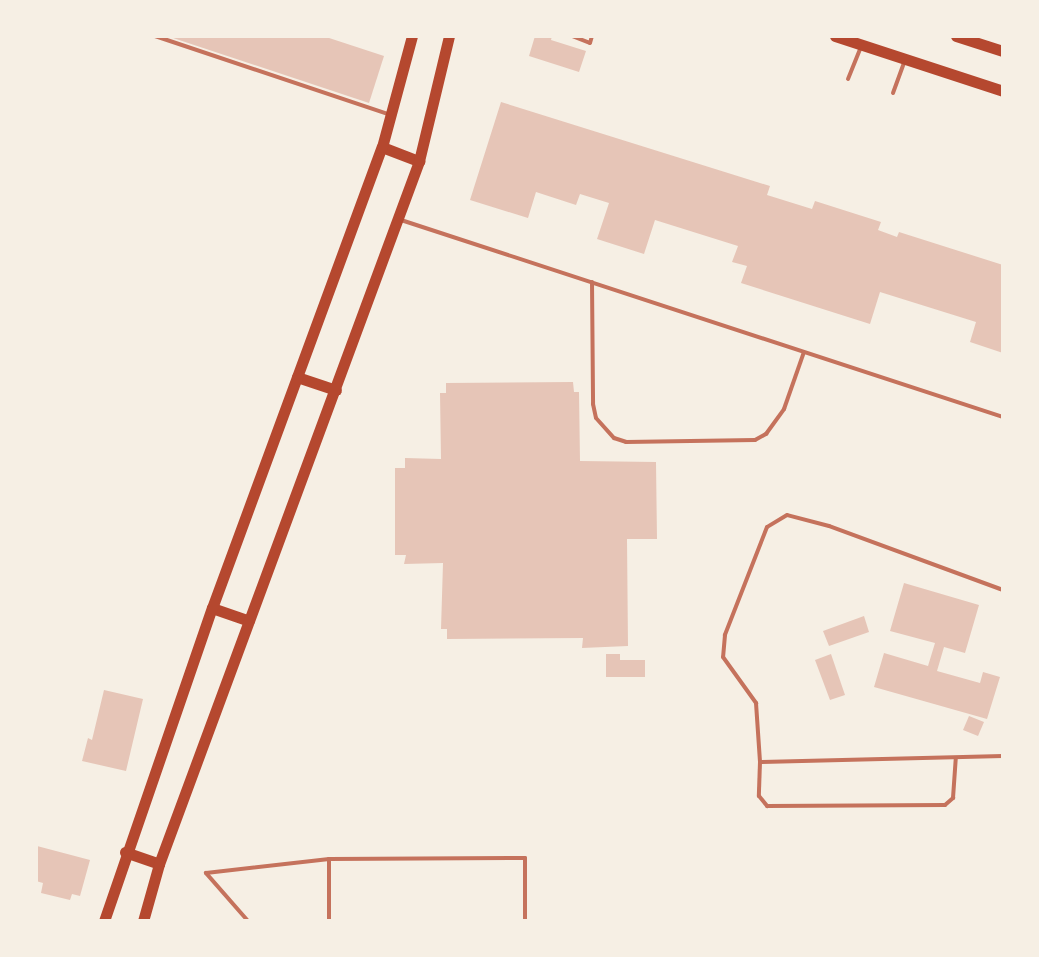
<!DOCTYPE html>
<html>
<head>
<meta charset="utf-8">
<style>
	body { margin:0 }
	#map { position:relative; width:1039px; height:957px; overflow:hidden; background:#f6efe4; font-family:Figtree,sans-serif }
	div>[style] { position:absolute }
	[style*='--x'] { left:calc(var(--x)*1px); top:calc(var(--y)*1px); width:calc(var(--w)*1px); rotate:calc(var(--a)*1deg) }
	.building>* { inset:0; background:#e6c5b7 }
	.service>* { height:4px; margin:-2px; padding:0 2px; transform-origin:2px; border-radius:2px; background:#c5725c }
	.secondary>* { height:11px; margin:-5.5px; padding:0 5.5px; transform-origin:5.5px; border-radius:5.5px; background:#b5482f }
	span { translate:-50% -50%; white-space:nowrap; text-align:center; line-height:1.15; -webkit-text-stroke:8px #f6efe4; paint-order:stroke }
	.frame { position:absolute; inset:0; border:38px solid #f6efe4; pointer-events:none }
</style>
</head>
<body>
<div id="map">
	<div class="building">
		<i style="clip-path:polygon(167px 36px,323px 36px,384px 56px,369px 103px)"></i>
		<i style="clip-path:polygon(535px 36px,552px 36px,551px 40px,586px 51px,579px 72px,529px 56px)"></i>
		<i style="clip-path:polygon(501px 102px,770px 186px,767px 195px,812px 209px,815px 201px,881px 222px,878px 230px,897px 237px,899px 232px,1003px 265px,1003px 353px,970px 342px,976px 322px,880px 292px,870px 324px,741px 283px,747px 266px,732px 262px,738px 246px,655px 220px,644px 254px,597px 239px,609px 203px,580px 194px,576px 205px,536px 192px,528px 218px,470px 200px)"></i>
		<i style="clip-path:polygon(573px 382px,574px 392px,579px 392px,580px 461px,656px 462px,657px 539px,627px 539px,628px 646px,582px 648px,583px 638px,447px 639px,447px 629px,441px 629px,443px 563px,404px 564px,406px 555px,395px 555px,395px 468px,405px 468px,405px 458px,441px 459px,440px 393px,446px 393px,446px 383px)"></i>
		<i style="clip-path:polygon(904px 583px,979px 605px,965px 653px,944px 647px,937px 671px,980px 683px,983px 672px,1000px 677px,987px 719px,874px 687px,884px 653px,928px 666px,935px 643px,890px 631px)"></i>
		<i style="clip-path:polygon(864px 616px,869px 632px,829px 646px,823px 631px)"></i>
		<i style="clip-path:polygon(606px 654px,620px 654px,620px 660px,645px 660px,645px 677px,606px 677px)"></i>
		<i style="clip-path:polygon(831px 654px,845px 695px,830px 700px,815px 660px)"></i>
		<i style="clip-path:polygon(104px 690px,143px 699px,126px 771px,82px 761px,88px 738px,92px 740px)"></i>
		<i style="clip-path:polygon(969px 716px,984px 722px,978px 736px,963px 730px)"></i>
		<i style="clip-path:polygon(37px 846px,90px 860px,80px 896px,72px 894px,70px 900px,41px 893px,43px 883px,36px 881px)"></i>
	</div>
	<div class="service">
		<i style="--x:155;--y:36;--w:246;--a:18.5"></i>
		<i style="--x:572;--y:36;--w:19;--a:21"></i>
		<i style="--x:590;--y:43;--w:7;--a:-74"></i>
		<i style="--x:848;--y:79;--w:35;--a:-68"></i>
		<i style="--x:893;--y:93;--w:33;--a:-70"></i>
		<i style="--x:401;--y:220;--w:633;--a:18.12"></i>
		<i style="--x:592;--y:282;--w:122;--a:89.5"></i>
		<i style="--x:593;--y:404;--w:14;--a:78"></i>
		<i style="--x:596;--y:418;--w:27;--a:48"></i>
		<i style="--x:614;--y:438;--w:13;--a:18"></i>
		<i style="--x:626;--y:442;--w:129;--a:-0.9"></i>
		<i style="--x:755;--y:440;--w:13;--a:-29"></i>
		<i style="--x:766;--y:434;--w:31;--a:-54"></i>
		<i style="--x:784;--y:409;--w:60;--a:-70.7"></i>
		<i style="--x:1003;--y:590;--w:185;--a:-159.8"></i>
		<i style="--x:829;--y:526;--w:43;--a:-165.3"></i>
		<i style="--x:787;--y:515;--w:23;--a:149"></i>
		<i style="--x:767;--y:527;--w:116;--a:111.3"></i>
		<i style="--x:725;--y:635;--w:22;--a:95"></i>
		<i style="--x:723;--y:657;--w:57;--a:54.3"></i>
		<i style="--x:756;--y:703;--w:59;--a:86.1"></i>
		<i style="--x:760;--y:762;--w:243;--a:-1.4"></i>
		<i style="--x:760;--y:762;--w:34;--a:92"></i>
		<i style="--x:759;--y:796;--w:13;--a:51"></i>
		<i style="--x:767;--y:806;--w:178;--a:-0.3"></i>
		<i style="--x:945;--y:805;--w:11;--a:-41"></i>
		<i style="--x:953;--y:798;--w:39;--a:-86"></i>
		<i style="--x:248;--y:921;--w:64;--a:-131.2"></i>
		<i style="--x:206;--y:873;--w:124;--a:-6.5"></i>
		<i style="--x:329;--y:921;--w:62;--a:-90"></i>
		<i style="--x:329;--y:859;--w:196;--a:-0.3"></i>
		<i style="--x:525;--y:858;--w:63;--a:90"></i>
	</div>
	<div class="secondary">
		<i style="--x:835;--y:36;--w:177;--a:18.1"></i>
		<i style="--x:956;--y:36;--w:49;--a:17.7"></i>
		<i style="--x:382;--y:147;--w:40;--a:21"></i>
		<i style="--x:297;--y:377;--w:41;--a:18.4"></i>
		<i style="--x:212;--y:608;--w:39;--a:19"></i>
		<i style="--x:125;--y:852;--w:36;--a:19"></i>
		<i style="--x:104;--y:921;--w:331;--a:-71"></i>
		<i style="--x:212;--y:608;--w:491;--a:-69.8"></i>
		<i style="--x:382;--y:147;--w:115;--a:-74.9"></i>
		<i style="--x:143;--y:921;--w:59;--a:-74.3"></i>
		<i style="--x:159;--y:864;--w:750;--a:-69.7"></i>
		<i style="--x:419;--y:161;--w:129;--a:-76.5"></i>
	</div>
	<div class="frame"></div>
</div>
</body>
</html>
